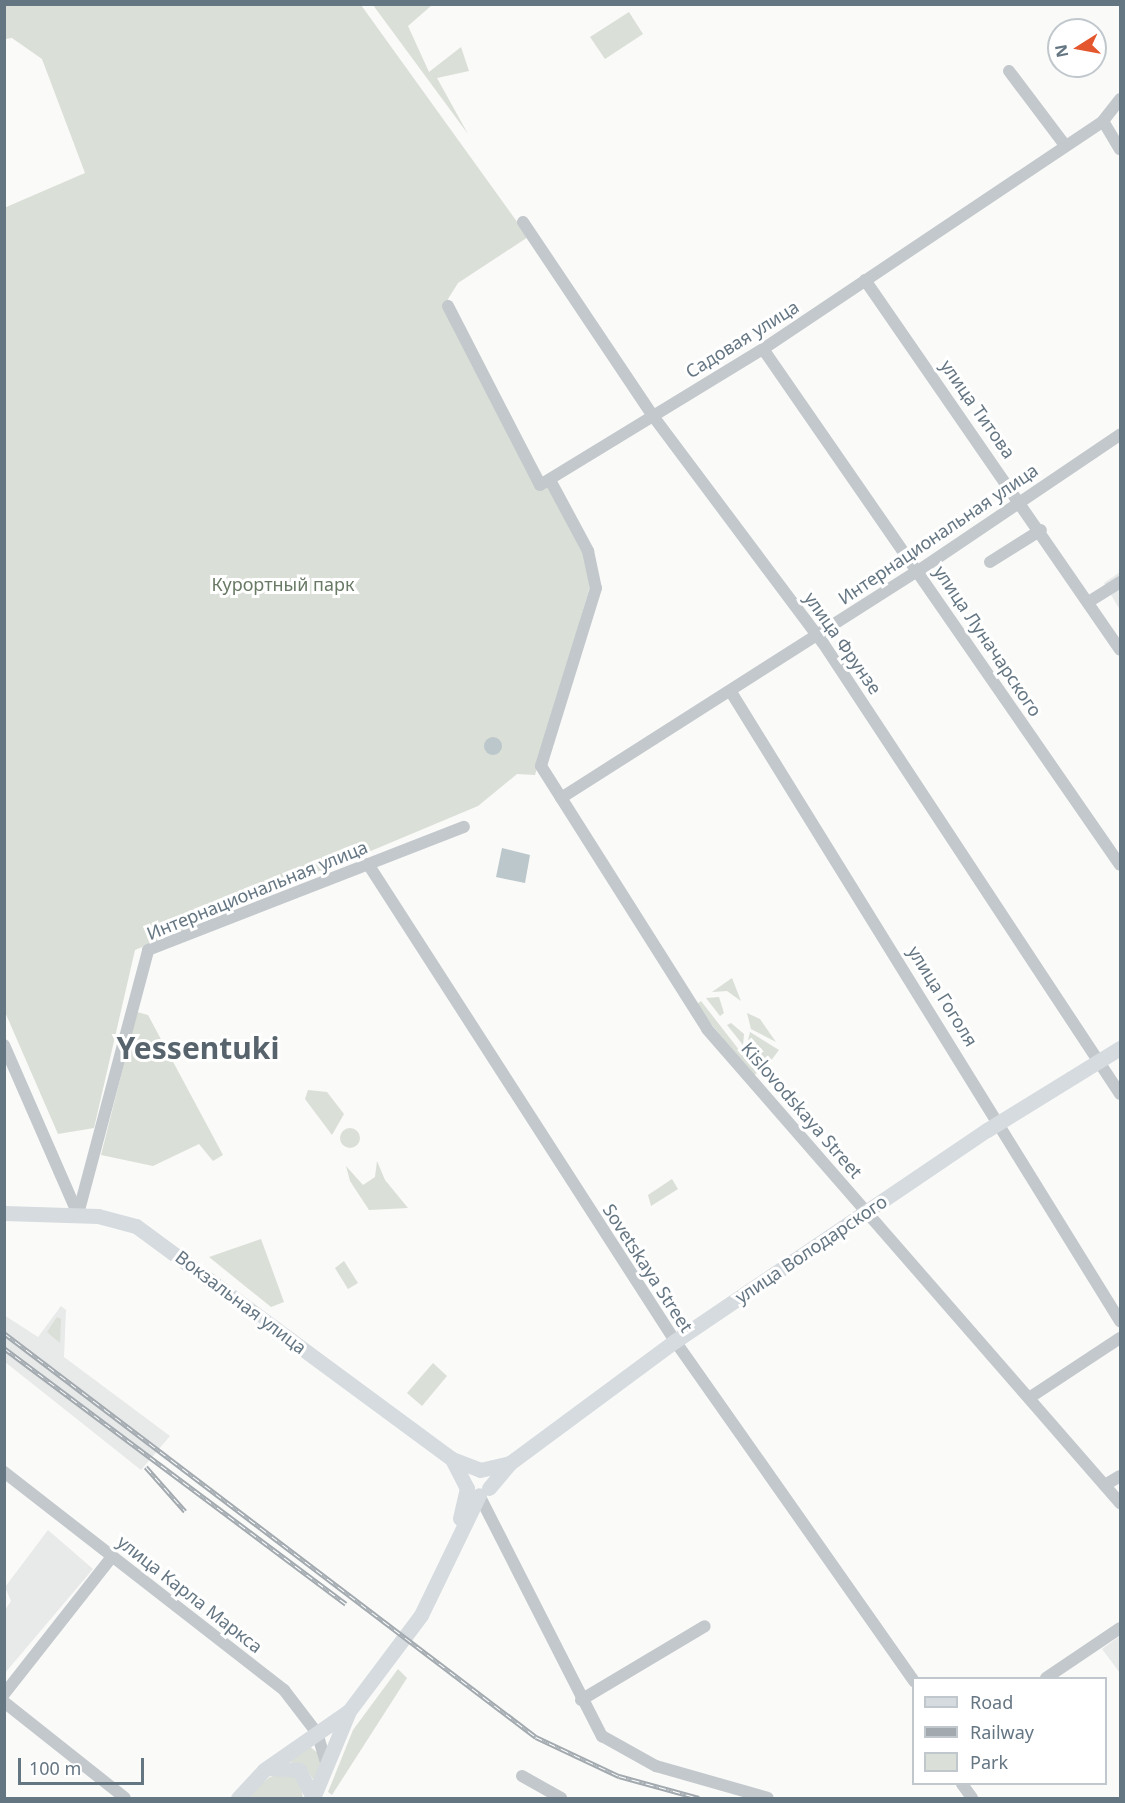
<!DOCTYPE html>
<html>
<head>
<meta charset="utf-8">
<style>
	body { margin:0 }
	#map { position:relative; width:1125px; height:1803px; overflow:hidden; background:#fafaf8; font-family:"Noto Sans",sans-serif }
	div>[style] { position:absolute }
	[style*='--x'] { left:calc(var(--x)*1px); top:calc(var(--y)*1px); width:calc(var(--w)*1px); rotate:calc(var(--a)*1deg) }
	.built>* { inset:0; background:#e8e9e9 }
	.green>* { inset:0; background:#dadfd7 }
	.round { border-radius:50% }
	.water>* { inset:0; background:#bbc7cb }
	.minor>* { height:12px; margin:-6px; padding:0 6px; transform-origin:6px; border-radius:6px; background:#c3c8cc }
	.major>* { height:15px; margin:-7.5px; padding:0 7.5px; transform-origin:7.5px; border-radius:7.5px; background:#d6dbdf }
	.rail>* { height:4.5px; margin-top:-2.25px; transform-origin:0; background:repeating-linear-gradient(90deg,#fff 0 7px,#a2aab0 0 14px); box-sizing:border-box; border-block:2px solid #a2aab0 }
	span { translate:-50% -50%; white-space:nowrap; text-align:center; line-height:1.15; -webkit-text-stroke:6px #fff; paint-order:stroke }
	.street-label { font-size:18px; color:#657683 }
	.park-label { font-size:18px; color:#687a64 }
	.town-label { font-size:30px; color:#57646e; font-weight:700 }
	.frame { position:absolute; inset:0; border:6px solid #657683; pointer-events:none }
	.legend { position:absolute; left:912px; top:1677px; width:195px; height:108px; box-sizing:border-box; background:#fff; border:2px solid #c1c8cd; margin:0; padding:8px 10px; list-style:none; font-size:18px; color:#657683 }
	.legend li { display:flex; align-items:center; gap:12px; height:30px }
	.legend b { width:30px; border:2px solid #c1c8cd }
	.north { position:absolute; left:1047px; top:18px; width:60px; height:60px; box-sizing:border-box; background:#fff; border:2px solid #c1c8cd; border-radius:50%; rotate:259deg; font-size:16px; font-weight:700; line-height:24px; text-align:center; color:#657683 }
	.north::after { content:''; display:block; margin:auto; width:21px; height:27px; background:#e4572e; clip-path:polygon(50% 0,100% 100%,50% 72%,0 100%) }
	.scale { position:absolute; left:18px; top:1758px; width:126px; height:27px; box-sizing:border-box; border:3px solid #657683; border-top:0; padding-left:8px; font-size:18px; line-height:21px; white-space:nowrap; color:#657683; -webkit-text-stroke:4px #fff; paint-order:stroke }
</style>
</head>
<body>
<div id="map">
	<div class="built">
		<i style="clip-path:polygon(1120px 572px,1120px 610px,1104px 583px)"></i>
		<i style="clip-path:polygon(61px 1306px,66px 1310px,64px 1357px,170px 1436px,141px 1470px,5px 1362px,4px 1315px,38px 1337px)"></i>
		<i style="clip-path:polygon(48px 1530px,93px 1569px,5px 1673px,5px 1610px,11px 1601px,5px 1587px)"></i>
		<i style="clip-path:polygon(1120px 1636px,1120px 1673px,1102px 1649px)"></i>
	</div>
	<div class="green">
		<i style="clip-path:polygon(4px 5px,361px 5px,528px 237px,458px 283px,448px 299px,583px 551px,590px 586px,535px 775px,517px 774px,478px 806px,135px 950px,94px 1128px,58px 1134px,5px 1012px,4px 208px,85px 173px,42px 59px,12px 38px,5px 39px)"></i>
		<i style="clip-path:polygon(373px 5px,432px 5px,408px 26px,429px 72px,461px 47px,469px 71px,437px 78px,468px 134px)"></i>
		<i style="clip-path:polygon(629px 12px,643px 34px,605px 59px,590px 37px)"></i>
		<i style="clip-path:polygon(732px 978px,741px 1001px,727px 991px,712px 992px)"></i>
		<i style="clip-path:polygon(719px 997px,724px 1013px,720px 1016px,706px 998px)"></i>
		<i style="clip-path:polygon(701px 1001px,757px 1073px,753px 1076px,696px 1005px)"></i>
		<i style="clip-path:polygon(137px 1012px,148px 1015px,223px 1155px,213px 1161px,199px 1144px,153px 1166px,101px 1155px)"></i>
		<i style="clip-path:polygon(747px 1013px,760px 1019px,776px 1042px,751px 1029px)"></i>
		<i style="clip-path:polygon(731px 1023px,744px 1034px,743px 1045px,727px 1025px)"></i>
		<i style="clip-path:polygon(750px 1032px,779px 1050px,763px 1071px,746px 1049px)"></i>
		<i style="clip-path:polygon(308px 1090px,327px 1092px,344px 1114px,332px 1135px,305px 1099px)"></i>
		<i class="round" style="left:340px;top:1128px;width:20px;height:20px"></i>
		<i style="clip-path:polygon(377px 1161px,385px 1180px,408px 1208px,369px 1210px,350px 1181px,346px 1166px,363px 1185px,375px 1177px)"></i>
		<i style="clip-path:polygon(672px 1179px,678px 1189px,651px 1206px,648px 1195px)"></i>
		<i style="clip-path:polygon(261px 1239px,284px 1302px,271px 1307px,209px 1257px)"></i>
		<i style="clip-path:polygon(344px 1261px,358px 1283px,348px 1289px,335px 1268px)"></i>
		<i style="clip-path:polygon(57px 1317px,61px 1319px,60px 1343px,47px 1332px)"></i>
		<i style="clip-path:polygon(433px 1363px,447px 1376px,422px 1406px,407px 1393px)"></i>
		<i style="clip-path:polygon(398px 1669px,407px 1678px,332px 1795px,328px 1792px,353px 1730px)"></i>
		<i style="clip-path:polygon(308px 1745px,324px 1758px,314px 1781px,306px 1768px,288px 1761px)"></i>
		<i style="clip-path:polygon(288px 1771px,300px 1778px,303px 1798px,243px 1798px,270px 1777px)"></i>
	</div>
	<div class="water">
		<i class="round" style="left:484px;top:737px;width:18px;height:18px"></i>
		<i style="clip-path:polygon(502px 848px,530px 855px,525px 883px,496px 877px)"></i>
	</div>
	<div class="minor">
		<i style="--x:1009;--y:71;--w:91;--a:53"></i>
		<i style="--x:1103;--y:121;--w:33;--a:59"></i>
		<i style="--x:523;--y:222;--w:234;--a:56.2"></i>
		<i style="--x:653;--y:416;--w:284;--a:53.2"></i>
		<i style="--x:823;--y:643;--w:540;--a:56.63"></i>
		<i style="--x:865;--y:280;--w:449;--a:55.4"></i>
		<i style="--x:448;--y:306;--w:201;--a:62.8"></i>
		<i style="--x:540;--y:485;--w:261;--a:-31.4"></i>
		<i style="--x:763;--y:349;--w:409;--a:-33.8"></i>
		<i style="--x:1103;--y:121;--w:28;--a:-52"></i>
		<i style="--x:763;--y:349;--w:627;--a:55.32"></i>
		<i style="--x:550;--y:480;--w:81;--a:61.8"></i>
		<i style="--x:588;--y:551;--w:38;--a:78"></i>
		<i style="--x:596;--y:588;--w:186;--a:107.2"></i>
		<i style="--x:541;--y:766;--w:311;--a:57.7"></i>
		<i style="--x:707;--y:1029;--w:629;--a:48.93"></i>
		<i style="--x:990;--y:562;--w:60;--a:-32.1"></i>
		<i style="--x:1090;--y:601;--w:36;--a:-32"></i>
		<i style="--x:731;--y:692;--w:740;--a:58.27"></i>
		<i style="--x:561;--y:798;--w:423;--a:-32.5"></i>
		<i style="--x:918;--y:571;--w:244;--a:-34"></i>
		<i style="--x:368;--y:864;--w:567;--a:57.23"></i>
		<i style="--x:675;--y:1341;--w:416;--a:54.9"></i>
		<i style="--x:4;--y:1045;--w:184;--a:66.4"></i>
		<i style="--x:78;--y:1214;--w:273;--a:-75.1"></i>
		<i style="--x:148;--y:950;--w:339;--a:-21.3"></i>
		<i style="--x:1029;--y:1398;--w:109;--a:-33.4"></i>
		<i style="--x:4;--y:1472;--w:355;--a:37.9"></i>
		<i style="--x:284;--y:1690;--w:54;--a:52.5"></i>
		<i style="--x:317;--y:1733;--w:34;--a:73"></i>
		<i style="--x:1105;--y:1485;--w:17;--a:-31"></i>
		<i style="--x:479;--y:1495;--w:271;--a:63"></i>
		<i style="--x:602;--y:1736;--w:62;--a:29.1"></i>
		<i style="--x:656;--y:1766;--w:116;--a:15.9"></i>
		<i style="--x:1046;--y:1678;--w:89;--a:-34"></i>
		<i style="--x:4;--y:1694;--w:174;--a:-51.8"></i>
		<i style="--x:581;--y:1700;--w:144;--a:-30.8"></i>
		<i style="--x:4;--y:1702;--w:154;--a:38.4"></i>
		<i style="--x:522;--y:1776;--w:45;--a:29.4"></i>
		<i style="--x:962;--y:1784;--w:17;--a:54"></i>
	</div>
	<div class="major">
		<i style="--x:4;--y:1213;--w:94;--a:1.8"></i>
		<i style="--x:98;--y:1216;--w:39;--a:15"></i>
		<i style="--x:136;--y:1226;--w:393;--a:36.4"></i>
		<i style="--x:452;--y:1459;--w:30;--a:21"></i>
		<i style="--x:480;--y:1470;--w:31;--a:-13"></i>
		<i style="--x:452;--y:1459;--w:33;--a:63"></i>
		<i style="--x:467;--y:1488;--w:31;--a:103"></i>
		<i style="--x:489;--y:1488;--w:33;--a:-50"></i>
		<i style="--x:510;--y:1463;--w:205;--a:-36.5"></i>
		<i style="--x:675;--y:1341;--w:377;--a:-34.1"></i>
		<i style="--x:987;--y:1130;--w:156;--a:-31.7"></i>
		<i style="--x:269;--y:1768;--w:30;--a:4"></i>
		<i style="--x:299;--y:1770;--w:30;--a:63"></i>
		<i style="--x:238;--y:1798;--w:38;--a:-47"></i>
		<i style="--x:264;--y:1770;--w:103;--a:-34.8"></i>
		<i style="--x:313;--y:1798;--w:94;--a:-67.5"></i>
		<i style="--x:349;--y:1711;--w:120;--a:-53.1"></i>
		<i style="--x:421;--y:1615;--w:133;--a:-64.2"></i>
	</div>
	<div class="rail">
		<i style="--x:4;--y:1333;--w:668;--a:37.21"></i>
		<i style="--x:536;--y:1737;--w:92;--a:25.2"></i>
		<i style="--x:619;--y:1776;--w:83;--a:15.4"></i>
		<i style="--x:4;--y:1348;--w:427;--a:36.8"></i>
		<i style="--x:146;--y:1467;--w:59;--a:48.4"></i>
	</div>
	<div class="street-label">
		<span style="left:742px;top:339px;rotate:-32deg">Садовая улица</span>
		<span style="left:978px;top:409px;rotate:55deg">улица Титова</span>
		<span style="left:938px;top:534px;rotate:-34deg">Интернациональная улица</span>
		<span style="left:988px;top:641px;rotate:56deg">улица Луначарского</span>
		<span style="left:843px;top:643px;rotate:55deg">улица Фрунзе</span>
		<span style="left:257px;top:890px;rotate:-22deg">Интернациональная улица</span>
		<span style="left:943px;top:996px;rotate:58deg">улица Гоголя</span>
		<span style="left:802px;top:1110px;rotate:49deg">Kislovodskaya Street</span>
		<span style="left:811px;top:1249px;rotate:-34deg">улица Володарского</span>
		<span style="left:648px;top:1268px;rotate:57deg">Sovetskaya Street</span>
		<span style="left:241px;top:1302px;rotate:37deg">Вокзальная улица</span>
		<span style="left:190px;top:1594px;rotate:38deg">улица Карла Маркса</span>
	</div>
	<div class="park-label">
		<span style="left:283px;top:584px">Курортный парк</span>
	</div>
	<div class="town-label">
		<span style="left:198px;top:1048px">Yessentuki</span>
	</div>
	<div class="frame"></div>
	<ul class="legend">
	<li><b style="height:8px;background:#d6dbdf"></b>Road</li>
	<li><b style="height:8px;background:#a2aab0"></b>Railway</li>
	<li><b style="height:16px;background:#dadfd7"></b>Park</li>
	</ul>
	<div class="north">N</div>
	<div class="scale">100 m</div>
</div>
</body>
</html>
